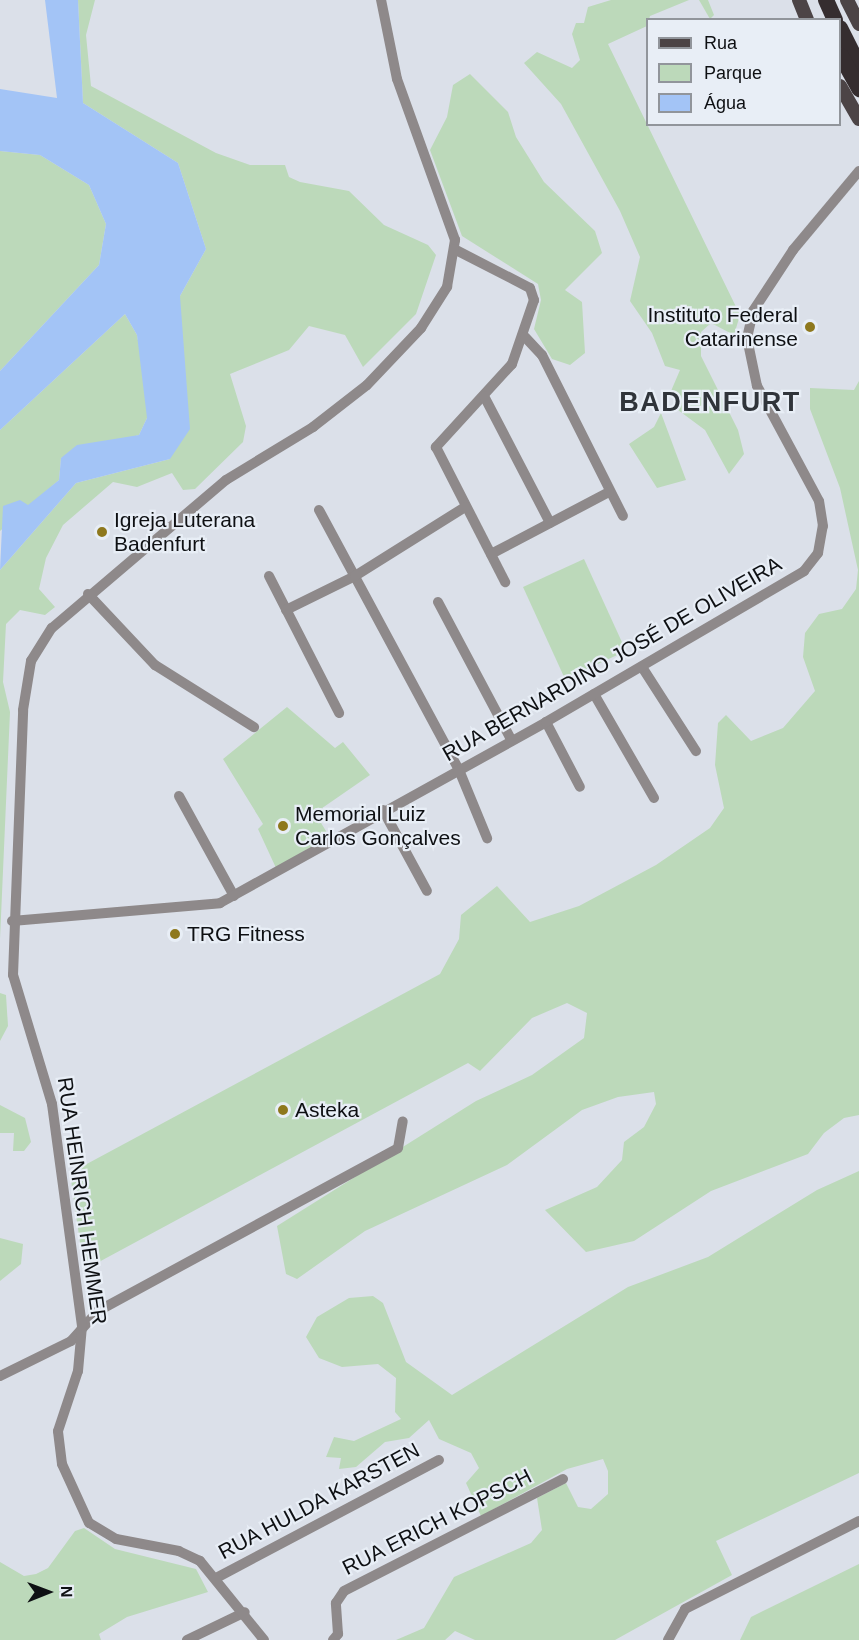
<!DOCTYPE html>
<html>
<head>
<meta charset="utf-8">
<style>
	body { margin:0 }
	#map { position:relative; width:859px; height:1640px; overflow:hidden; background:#dbe0e9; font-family:Helvetica,sans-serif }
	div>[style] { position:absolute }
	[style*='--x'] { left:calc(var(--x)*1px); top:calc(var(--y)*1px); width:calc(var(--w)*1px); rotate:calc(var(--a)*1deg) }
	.green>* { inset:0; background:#bcd9ba }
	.water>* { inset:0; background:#a3c4f6 }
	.minor>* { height:10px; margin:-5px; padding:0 5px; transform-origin:5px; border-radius:5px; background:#8e898a }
	.major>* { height:14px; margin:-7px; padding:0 7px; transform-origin:7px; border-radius:7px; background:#4c4446 }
	.highway>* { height:16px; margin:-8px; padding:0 8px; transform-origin:8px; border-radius:8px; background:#352d2f }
	.dots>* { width:16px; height:16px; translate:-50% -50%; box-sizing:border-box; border:3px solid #e8eef6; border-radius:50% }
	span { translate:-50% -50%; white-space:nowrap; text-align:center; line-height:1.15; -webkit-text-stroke:4.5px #e8eef6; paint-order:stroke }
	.poi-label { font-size:21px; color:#0e1013 }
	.right { translate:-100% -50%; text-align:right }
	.left { translate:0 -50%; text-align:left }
	.street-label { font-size:21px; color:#0e1013 }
	.district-label { font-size:27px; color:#30343a; font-weight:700; letter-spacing:1.5px }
	.legend { position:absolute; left:646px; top:18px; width:195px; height:108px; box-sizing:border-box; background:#e8eef6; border:2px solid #91959b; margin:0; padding:8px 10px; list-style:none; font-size:18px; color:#0e1013 }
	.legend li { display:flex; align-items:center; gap:12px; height:30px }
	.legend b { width:30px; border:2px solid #91959b }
	.north { position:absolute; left:18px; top:1562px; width:60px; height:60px; -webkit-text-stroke:4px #e8eef6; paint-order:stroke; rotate:89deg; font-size:16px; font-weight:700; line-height:24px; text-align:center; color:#0e1013 }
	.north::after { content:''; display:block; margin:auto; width:21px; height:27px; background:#0e1013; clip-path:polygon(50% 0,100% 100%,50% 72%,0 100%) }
</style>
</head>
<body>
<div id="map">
	<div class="green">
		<i style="clip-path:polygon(78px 0,95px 0,86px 35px,91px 86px,216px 153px,250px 165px,285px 165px,289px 177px,300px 182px,349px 191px,384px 225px,428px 245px,436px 255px,416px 314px,363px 367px,345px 335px,309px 326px,289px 350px,230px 374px,246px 426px,243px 442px,195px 489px,183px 490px,172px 473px,137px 487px,113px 482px,63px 525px,46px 558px,39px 589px,55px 607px,45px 615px,20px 610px,6px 624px,3px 682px,10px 712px,0 939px,0 570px,76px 483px,170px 459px,180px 296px,206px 249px,178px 163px,83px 103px)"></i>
		<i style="clip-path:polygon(611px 0,689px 0,650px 16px,647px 26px,608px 44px,740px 315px,734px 335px,711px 323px,701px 332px,701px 356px,738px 430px,744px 454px,729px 474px,705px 430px,678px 410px,671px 391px,680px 370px,665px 366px,652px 333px,630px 301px,640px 257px,620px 211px,561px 104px,524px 63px,537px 52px,572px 68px,580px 60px,572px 34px,576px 23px,584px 23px,588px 7px)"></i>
		<i style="clip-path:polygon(699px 0,708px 0,714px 15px,710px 19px)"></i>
		<i style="clip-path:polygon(470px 74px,508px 112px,516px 137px,544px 182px,595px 231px,602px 253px,565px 290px,582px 302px,585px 353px,570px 365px,552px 359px,534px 329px,541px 300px,538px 284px,462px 236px,430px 150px,447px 117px,453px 85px)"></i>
		<i style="clip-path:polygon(0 151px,40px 155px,89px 185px,106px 224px,99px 265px,0 371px)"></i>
		<i style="clip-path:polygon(125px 314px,137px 335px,147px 392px,147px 418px,139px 435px,61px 458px,59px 480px,0 531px,0 430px)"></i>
		<i style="clip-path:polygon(859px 381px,859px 1115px,844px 1118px,824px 1133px,808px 1154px,711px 1191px,634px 1241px,586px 1252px,545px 1210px,597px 1187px,622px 1160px,624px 1142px,644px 1127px,656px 1104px,654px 1092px,618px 1097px,582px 1110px,507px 1165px,365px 1231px,297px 1279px,286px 1274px,277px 1226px,476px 1101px,532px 1075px,584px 1038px,587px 1013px,567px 1003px,532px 1018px,480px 1071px,468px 1063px,84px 1270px,70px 1173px,440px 974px,459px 939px,461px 915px,497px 886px,530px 922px,579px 906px,656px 865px,710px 828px,724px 808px,715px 765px,718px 723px,726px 715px,751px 741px,783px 728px,815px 691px,803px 657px,805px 633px,819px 614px,842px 609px,856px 589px,858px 570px,840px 488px,810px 409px,810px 388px,854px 390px)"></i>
		<i style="clip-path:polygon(661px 413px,686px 480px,657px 488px,629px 444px,654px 427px)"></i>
		<i style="clip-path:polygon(584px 559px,626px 651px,565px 679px,523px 587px)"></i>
		<i style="clip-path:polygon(287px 707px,335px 748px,343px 742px,370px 775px,315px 813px,329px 836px,276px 868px,258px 829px,263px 824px,223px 759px)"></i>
		<i style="clip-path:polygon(0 993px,6px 995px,8px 1026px,0 1041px)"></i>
		<i style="clip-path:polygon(0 1105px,25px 1118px,31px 1142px,24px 1151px,13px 1151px,14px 1133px,0 1133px)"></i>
		<i style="clip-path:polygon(859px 1171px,859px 1473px,716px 1541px,732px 1575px,615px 1640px,475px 1640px,455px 1631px,445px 1640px,396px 1640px,424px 1628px,454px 1577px,531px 1543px,542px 1530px,537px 1498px,566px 1483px,578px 1507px,591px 1509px,608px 1494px,608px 1471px,603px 1459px,567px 1469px,481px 1516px,466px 1483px,479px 1468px,471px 1453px,439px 1439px,429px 1420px,409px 1438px,385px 1442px,356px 1467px,339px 1469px,341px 1458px,326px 1457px,334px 1437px,354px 1441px,401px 1419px,395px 1412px,396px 1378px,378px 1364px,342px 1367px,319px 1358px,306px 1337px,317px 1317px,349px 1298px,373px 1296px,383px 1303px,406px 1362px,452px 1395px,628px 1287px,708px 1257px,817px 1190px)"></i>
		<i style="clip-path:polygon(0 1238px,23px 1244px,21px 1264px,0 1281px)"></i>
		<i style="clip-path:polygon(84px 1528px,115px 1549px,196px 1569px,208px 1592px,127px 1617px,99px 1634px,101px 1640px,0 1640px,0 1562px,24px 1576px,36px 1574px,48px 1568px,75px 1531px)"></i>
		<i style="clip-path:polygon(859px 1564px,859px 1640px,740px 1640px,751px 1617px)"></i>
	</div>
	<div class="water">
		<i style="clip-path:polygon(45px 0,78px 0,83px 103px,178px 163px,206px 249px,180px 296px,190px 429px,170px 459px,76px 483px,0 570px,3px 506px,20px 500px,28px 505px,59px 480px,61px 458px,77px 445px,139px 435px,147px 418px,137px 335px,125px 314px,0 430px,0 371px,99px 265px,106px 224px,89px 185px,40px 155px,0 151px,0 89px,57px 98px)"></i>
	</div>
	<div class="minor">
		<i style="--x:456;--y:250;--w:83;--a:27.2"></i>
		<i style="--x:530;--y:288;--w:13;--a:72"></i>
		<i style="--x:534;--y:300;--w:68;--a:109"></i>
		<i style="--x:512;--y:364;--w:113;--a:132.5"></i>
		<i style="--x:436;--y:447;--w:152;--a:62.9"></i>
		<i style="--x:525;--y:337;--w:25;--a:47"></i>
		<i style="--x:542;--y:355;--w:180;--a:63.3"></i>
		<i style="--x:484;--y:396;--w:143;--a:62.5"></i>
		<i style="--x:319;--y:510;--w:295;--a:61.7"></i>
		<i style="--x:459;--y:770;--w:74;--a:67.6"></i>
		<i style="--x:491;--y:554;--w:133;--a:-27.7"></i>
		<i style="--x:269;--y:576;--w:154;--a:62.9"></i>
		<i style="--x:88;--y:594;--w:98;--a:46.7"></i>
		<i style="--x:155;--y:665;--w:117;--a:32.1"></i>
		<i style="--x:438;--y:602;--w:157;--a:62"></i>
		<i style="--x:286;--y:610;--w:77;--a:-26.2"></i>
		<i style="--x:355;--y:576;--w:130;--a:-32.1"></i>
		<i style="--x:642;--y:667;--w:100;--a:57.3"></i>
		<i style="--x:594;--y:694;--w:120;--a:60"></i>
		<i style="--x:546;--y:722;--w:73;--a:62.4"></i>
		<i style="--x:179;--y:796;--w:114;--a:61.2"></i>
		<i style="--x:383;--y:810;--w:92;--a:61.5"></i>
		<i style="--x:12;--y:921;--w:209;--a:-4.9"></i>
		<i style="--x:220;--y:903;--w:373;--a:-29"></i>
		<i style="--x:546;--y:722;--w:299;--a:-30.3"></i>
		<i style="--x:804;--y:571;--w:23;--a:-52"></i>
		<i style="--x:818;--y:553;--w:27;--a:-80"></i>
		<i style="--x:823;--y:526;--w:25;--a:-99"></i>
		<i style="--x:819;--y:501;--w:131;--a:-118.3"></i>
		<i style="--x:757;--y:386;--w:49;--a:-101.8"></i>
		<i style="--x:747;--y:338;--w:28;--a:-77"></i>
		<i style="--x:753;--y:311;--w:73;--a:-56.7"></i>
		<i style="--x:793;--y:250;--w:103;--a:-50.1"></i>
		<i style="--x:0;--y:1376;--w:79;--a:-26.2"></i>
		<i style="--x:71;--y:1341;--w:40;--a:-48"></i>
		<i style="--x:98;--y:1311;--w:341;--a:-28.5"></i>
		<i style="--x:398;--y:1148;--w:27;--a:-80"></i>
		<i style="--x:218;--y:1577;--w:250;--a:-27.9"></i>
		<i style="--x:187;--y:1640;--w:64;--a:-25.8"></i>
		<i style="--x:264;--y:1640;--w:102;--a:-129"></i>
		<i style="--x:200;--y:1561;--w:23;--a:-155"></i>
		<i style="--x:179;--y:1551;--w:64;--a:-169.2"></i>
		<i style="--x:116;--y:1539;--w:31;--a:-149"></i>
		<i style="--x:89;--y:1523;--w:65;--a:-114.6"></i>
		<i style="--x:62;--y:1464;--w:33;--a:-97"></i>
		<i style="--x:58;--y:1431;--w:63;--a:-71.6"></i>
		<i style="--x:78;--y:1371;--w:45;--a:-84.9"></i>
		<i style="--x:82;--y:1326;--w:224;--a:-97.7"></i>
		<i style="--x:52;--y:1104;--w:135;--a:-106.8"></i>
		<i style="--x:13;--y:975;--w:265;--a:-87.8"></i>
		<i style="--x:23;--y:710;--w:50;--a:-80.7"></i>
		<i style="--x:31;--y:661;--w:39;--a:-58"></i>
		<i style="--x:52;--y:628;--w:228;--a:-40.4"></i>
		<i style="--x:226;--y:480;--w:102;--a:-31.3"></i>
		<i style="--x:313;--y:427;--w:68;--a:-37.9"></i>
		<i style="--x:367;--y:385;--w:79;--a:-46.5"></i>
		<i style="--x:421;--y:328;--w:49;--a:-57.6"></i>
		<i style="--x:447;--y:287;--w:48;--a:-80.3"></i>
		<i style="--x:455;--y:240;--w:171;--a:-109.8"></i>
		<i style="--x:397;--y:79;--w:81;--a:-101.4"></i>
		<i style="--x:333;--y:1640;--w:8;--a:-50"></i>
		<i style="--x:338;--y:1634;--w:31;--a:-94"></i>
		<i style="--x:336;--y:1603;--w:14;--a:-56"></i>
		<i style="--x:344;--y:1591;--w:246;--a:-27.1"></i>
		<i style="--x:668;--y:1640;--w:35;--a:-61"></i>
		<i style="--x:685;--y:1609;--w:195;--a:-26.8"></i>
	</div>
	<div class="major">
		<i style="--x:799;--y:0;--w:22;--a:68"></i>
		<i style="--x:847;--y:0;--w:27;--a:63"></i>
		<i style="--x:840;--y:86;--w:38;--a:60"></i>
	</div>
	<div class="highway">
		<i style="--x:826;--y:0;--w:22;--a:66"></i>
		<i style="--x:840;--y:28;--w:42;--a:63.4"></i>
		<i style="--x:841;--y:56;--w:38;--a:61"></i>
	</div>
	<div class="dots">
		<i style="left:810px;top:327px;background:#8e781d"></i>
		<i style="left:102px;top:532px;background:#8e781d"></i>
		<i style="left:283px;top:826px;background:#8e781d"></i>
		<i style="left:175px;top:934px;background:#8e781d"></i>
		<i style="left:283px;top:1110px;background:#8e781d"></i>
	</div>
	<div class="poi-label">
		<span class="right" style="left:798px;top:327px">Instituto Federal<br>Catarinense</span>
		<span class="left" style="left:114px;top:532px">Igreja Luterana<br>Badenfurt</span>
		<span class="left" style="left:295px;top:826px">Memorial Luiz<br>Carlos Gonçalves</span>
		<span class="left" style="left:187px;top:934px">TRG Fitness</span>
		<span class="left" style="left:295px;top:1110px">Asteka</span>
	</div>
	<div class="street-label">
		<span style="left:612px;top:659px;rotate:-30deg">RUA BERNARDINO JOSÉ DE OLIVEIRA</span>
		<span style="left:82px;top:1201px;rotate:82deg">RUA HEINRICH HEMMER</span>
		<span style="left:319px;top:1501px;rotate:-28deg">RUA HULDA KARSTEN</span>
		<span style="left:437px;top:1522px;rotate:-27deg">RUA ERICH KOPSCH</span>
	</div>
	<div class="district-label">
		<span style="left:710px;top:403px">BADENFURT</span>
	</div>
	<ul class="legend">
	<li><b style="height:8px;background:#4c4446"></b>Rua</li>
	<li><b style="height:16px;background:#bcd9ba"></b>Parque</li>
	<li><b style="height:16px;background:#a3c4f6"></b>Água</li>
	</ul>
	<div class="north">N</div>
</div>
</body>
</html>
